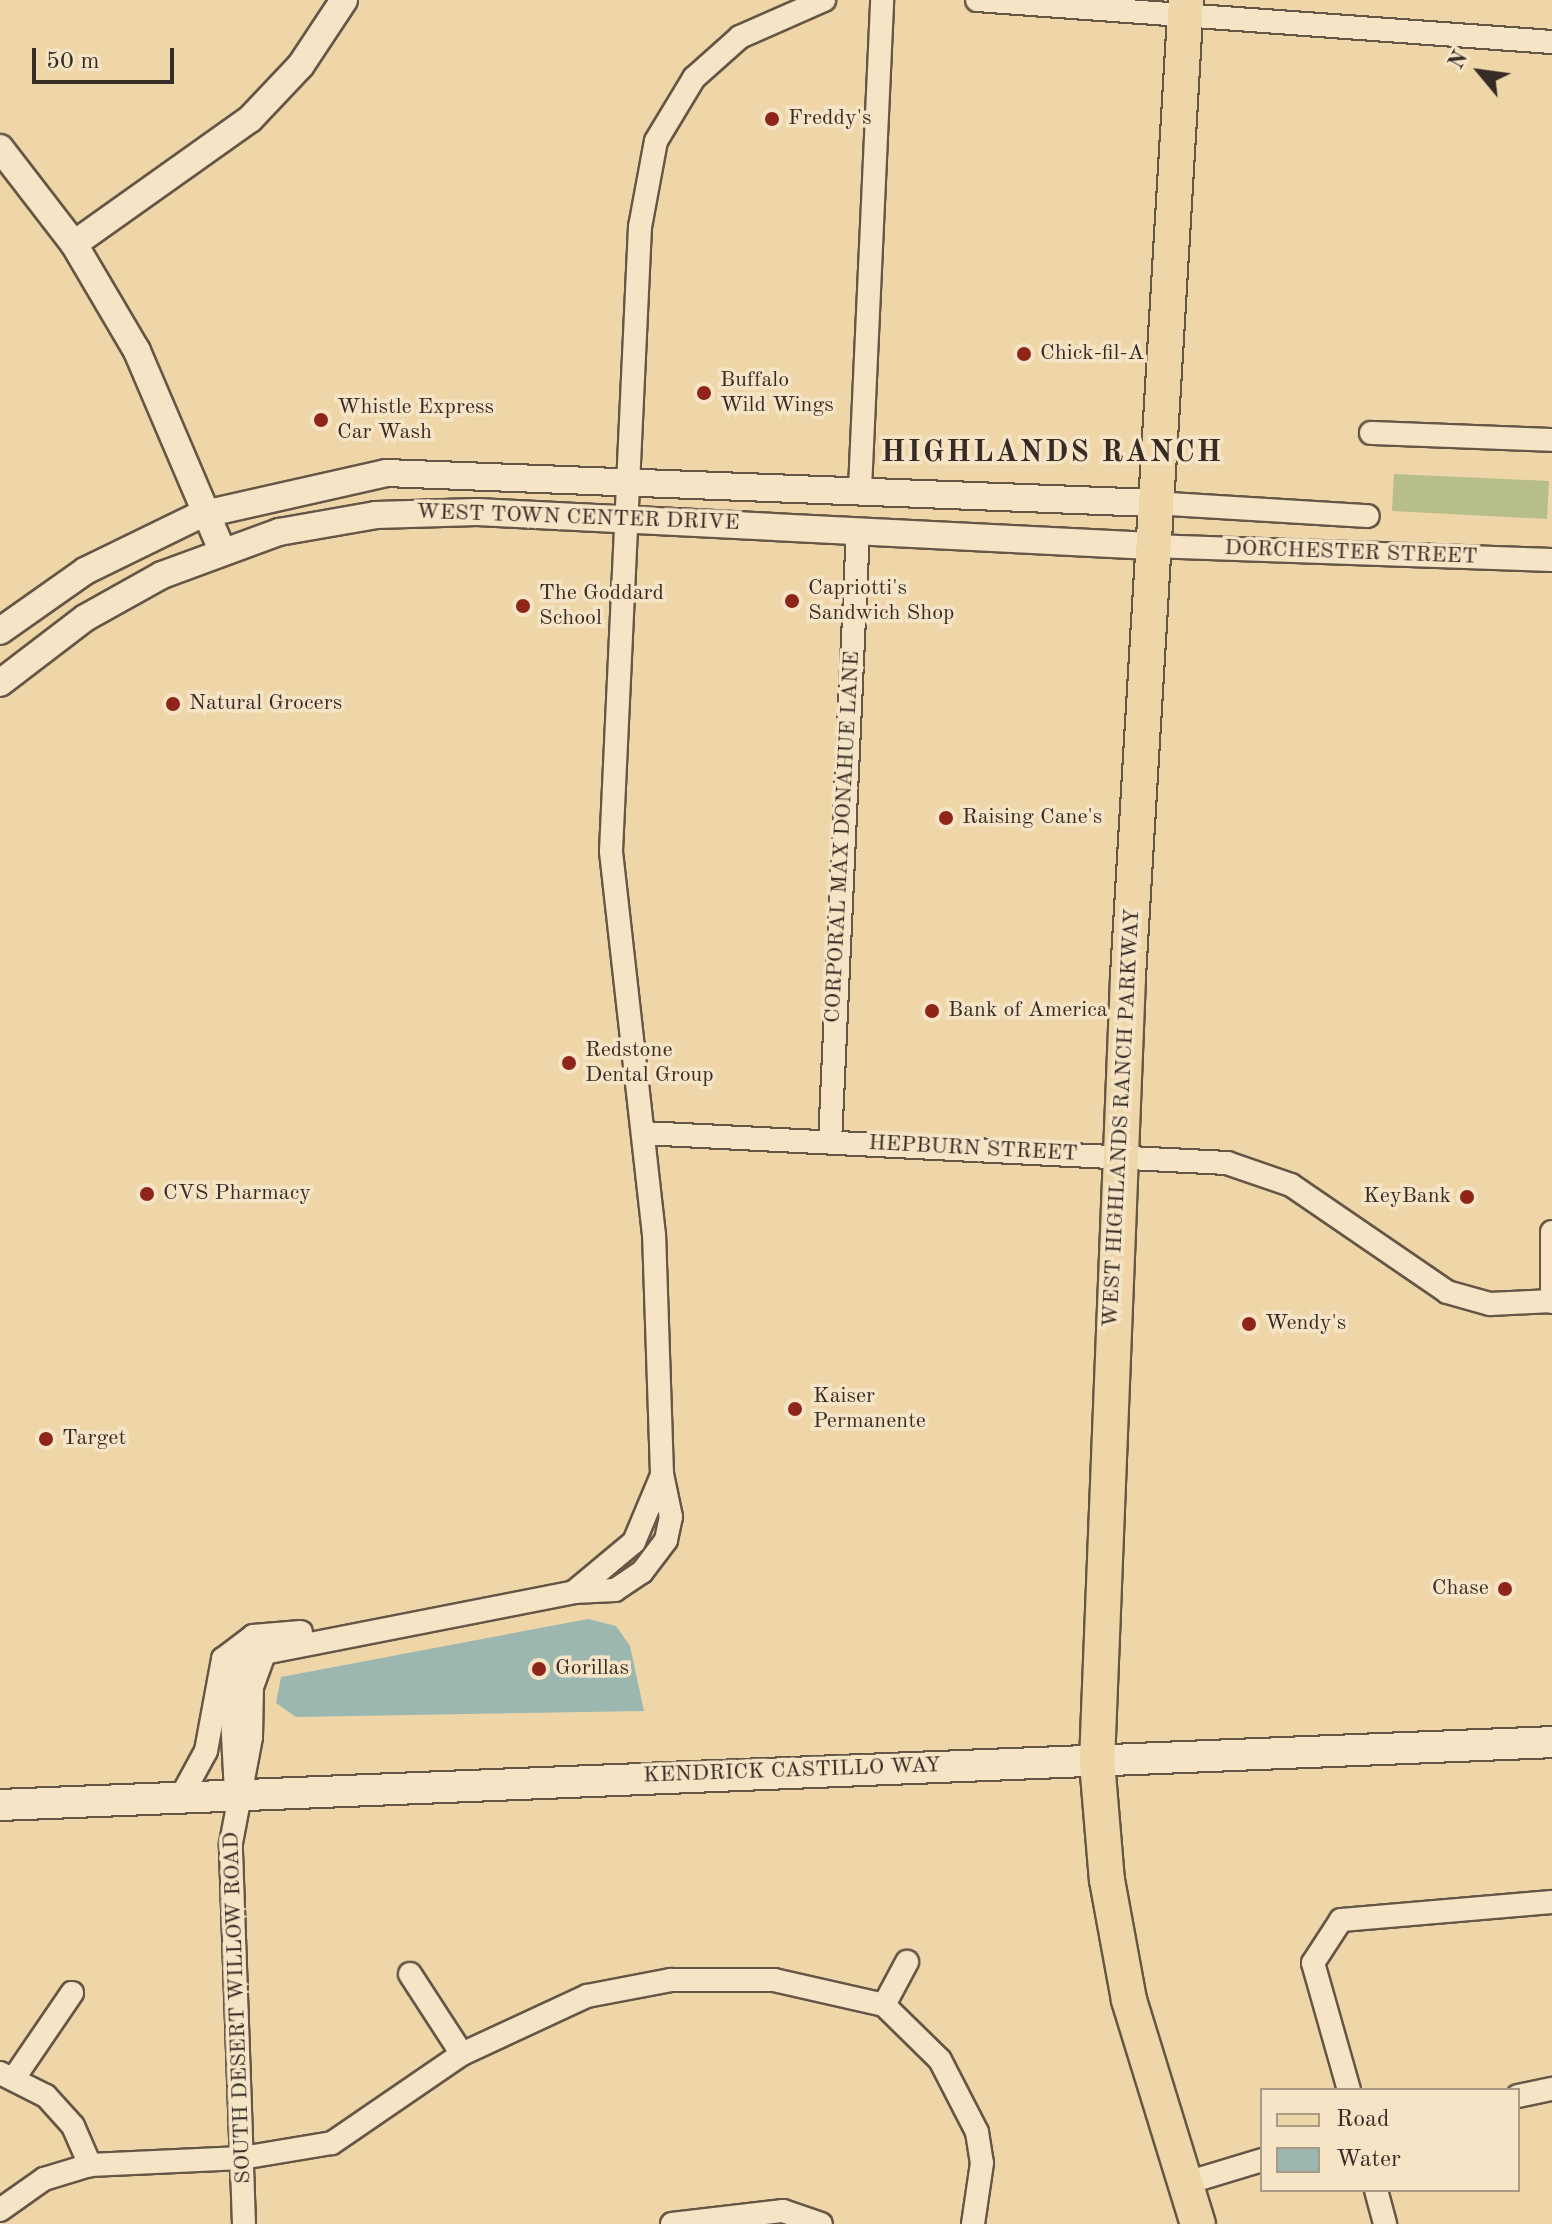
<!DOCTYPE html>
<html>
<head>
<meta charset="utf-8">
<style>
	body { margin:0 }
	#map { position:relative; width:1552px; height:2224px; overflow:hidden; background:#efd6a8; font-family:"Old Standard TT",serif }
	div>[style] { position:absolute }
	[style*='--x'] { left:calc(var(--x)*1px); top:calc(var(--y)*1px); width:calc(var(--w)*1px); rotate:calc(var(--a)*1deg) }
	.green>* { inset:0; background:#b7be89 }
	.water>* { inset:0; background:#9cb7b0 }
	.roads { filter:drop-shadow(2px 0 #655646) drop-shadow(-2px 0 #655646) drop-shadow(0 2px #655646) drop-shadow(0 -2px #655646) }
	.minor>* { height:22px; margin:-11px; padding:0 11px; transform-origin:11px; border-radius:11px; background:#f5e4c6 }
	.tertiary>* { height:26px; margin:-13px; padding:0 13px; transform-origin:13px; border-radius:13px; background:#f5e4c6 }
	.secondary>* { height:30px; margin:-15px; padding:0 15px; transform-origin:15px; border-radius:15px; background:#f5e4c6 }
	.primary>* { height:34px; margin:-17px; padding:0 17px; transform-origin:17px; border-radius:17px; background:#efd6a8 }
	.dots>* { width:22px; height:22px; translate:-50% -50%; box-sizing:border-box; border:4px solid #f5e4c6; border-radius:50% }
	span { translate:-50% -50%; white-space:nowrap; text-align:center; line-height:1.15; -webkit-text-stroke:7px #f5e4c6; paint-order:stroke }
	.poi-label { font-size:22px; color:#372b25 }
	.left { translate:0 -50%; text-align:left }
	.right { translate:-100% -50%; text-align:right }
	.street-label { font-size:22px; color:#372b25 }
	.district-label { font-size:30px; color:#372b25; font-weight:700; letter-spacing:2px }
	.legend { position:absolute; left:1260px; top:2088px; width:260px; height:104px; box-sizing:border-box; background:#f5e4c6; border:2px solid #a99a86; margin:0; padding:10px 14px; list-style:none; font-size:24px; color:#372b25 }
	.legend li { display:flex; align-items:center; gap:16px; height:40px }
	.legend b { width:40px; border:2px solid #a99a86 }
	.north { position:absolute; left:1440px; top:32px; width:80px; height:80px; -webkit-text-stroke:6px #f5e4c6; paint-order:stroke; rotate:299deg; font-size:22px; font-weight:700; line-height:32px; text-align:center; color:#372b25 }
	.north::after { content:''; display:block; margin:auto; width:28px; height:36px; background:#372b25; clip-path:polygon(50% 0,100% 100%,50% 72%,0 100%) }
	.scale { position:absolute; left:32px; top:48px; width:142px; height:36px; box-sizing:border-box; border:4px solid #372b25; border-top:0; padding-left:10px; font-size:24px; line-height:28px; white-space:nowrap; color:#372b25; -webkit-text-stroke:6px #f5e4c6; paint-order:stroke }
</style>
</head>
<body>
<div id="map">
	<div class="green">
		<i style="clip-path:polygon(1394px 474px,1549px 481px,1547px 519px,1392px 511px)"></i>
	</div>
	<div class="water">
		<i style="clip-path:polygon(588px 1619px,616px 1626px,630px 1646px,644px 1711px,296px 1717px,276px 1703px,281px 1677px)"></i>
	</div>
	<div class="roads">
		<div class="minor">
			<i style="--x:977;--y:0;--w:577;--a:4.18"></i>
			<i style="--x:1371;--y:433;--w:181;--a:2.2"></i>
			<i style="--x:860;--y:489;--w:489;--a:-87.4"></i>
			<i style="--x:1153;--y:503;--w:215;--a:3.5"></i>
			<i style="--x:1151;--y:546;--w:401;--a:2"></i>
			<i style="--x:643;--y:1133;--w:585;--a:2.94"></i>
			<i style="--x:1227;--y:1163;--w:68;--a:19"></i>
			<i style="--x:1291;--y:1185;--w:189;--a:34.4"></i>
			<i style="--x:1447;--y:1292;--w:45;--a:15.6"></i>
			<i style="--x:1490;--y:1304;--w:62;--a:-2.8"></i>
			<i style="--x:830;--y:1142;--w:612;--a:-87.38"></i>
			<i style="--x:1552;--y:1232;--w:70;--a:90"></i>
			<i style="--x:574;--y:1592;--w:78;--a:-39.8"></i>
			<i style="--x:634;--y:1542;--w:73;--a:-67.3"></i>
			<i style="--x:236;--y:1792;--w:96;--a:-93"></i>
			<i style="--x:231;--y:1696;--w:29;--a:-70"></i>
			<i style="--x:241;--y:1669;--w:23;--a:-40"></i>
			<i style="--x:259;--y:1654;--w:321;--a:-11.1"></i>
			<i style="--x:574;--y:1592;--w:41;--a:-2.8"></i>
			<i style="--x:615;--y:1590;--w:32;--a:-34"></i>
			<i style="--x:642;--y:1572;--w:40;--a:-53"></i>
			<i style="--x:666;--y:1540;--w:24;--a:-78"></i>
			<i style="--x:671;--y:1517;--w:44;--a:-101.8"></i>
			<i style="--x:662;--y:1474;--w:239;--a:-91.9"></i>
			<i style="--x:654;--y:1235;--w:386;--a:-96.4"></i>
			<i style="--x:611;--y:851;--w:625;--a:-87.34"></i>
			<i style="--x:640;--y:227;--w:87;--a:-79.5"></i>
			<i style="--x:656;--y:141;--w:74;--a:-58.9"></i>
			<i style="--x:694;--y:78;--w:62;--a:-41.7"></i>
			<i style="--x:740;--y:37;--w:92;--a:-23.8"></i>
			<i style="--x:182;--y:1795;--w:50;--a:-61.4"></i>
			<i style="--x:206;--y:1751;--w:94;--a:-79.5"></i>
			<i style="--x:223;--y:1659;--w:38;--a:-37"></i>
			<i style="--x:253;--y:1636;--w:48;--a:-4.8"></i>
			<i style="--x:410;--y:1974;--w:95;--a:57"></i>
			<i style="--x:884;--y:2005;--w:49;--a:-61.9"></i>
			<i style="--x:0;--y:2073;--w:51;--a:26.6"></i>
			<i style="--x:46;--y:2096;--w:40;--a:48"></i>
			<i style="--x:73;--y:2126;--w:43;--a:66.4"></i>
			<i style="--x:14;--y:2078;--w:103;--a:-55.7"></i>
			<i style="--x:1349;--y:2090;--w:132;--a:-105.8"></i>
			<i style="--x:1313;--y:1963;--w:51;--a:-56.9"></i>
			<i style="--x:1341;--y:1920;--w:212;--a:-4.9"></i>
			<i style="--x:1518;--y:2096;--w:35;--a:-12"></i>
			<i style="--x:1186;--y:2183;--w:79;--a:-16.8"></i>
			<i style="--x:1376;--y:2190;--w:35;--a:75"></i>
			<i style="--x:0;--y:2210;--w:54;--a:-35.2"></i>
			<i style="--x:44;--y:2179;--w:48;--a:-16.9"></i>
			<i style="--x:90;--y:2165;--w:152;--a:-2.6"></i>
			<i style="--x:242;--y:2158;--w:91;--a:-9.5"></i>
			<i style="--x:332;--y:2143;--w:158;--a:-34.4"></i>
			<i style="--x:462;--y:2054;--w:138;--a:-24.9"></i>
			<i style="--x:587;--y:1996;--w:86;--a:-10.8"></i>
			<i style="--x:671;--y:1980;--w:103;--a:0"></i>
			<i style="--x:774;--y:1980;--w:113;--a:12.8"></i>
			<i style="--x:884;--y:2005;--w:78;--a:44.5"></i>
			<i style="--x:940;--y:2060;--w:81;--a:62.8"></i>
			<i style="--x:977;--y:2132;--w:31;--a:81"></i>
			<i style="--x:982;--y:2163;--w:62;--a:98.4"></i>
			<i style="--x:244;--y:2224;--w:381;--a:-92"></i>
			<i style="--x:231;--y:1843;--w:108;--a:-79.3"></i>
			<i style="--x:251;--y:1737;--w:50;--a:-88.9"></i>
			<i style="--x:252;--y:1687;--w:37;--a:-70"></i>
			<i style="--x:672;--y:2224;--w:112;--a:-6.7"></i>
			<i style="--x:783;--y:2211;--w:40;--a:18.9"></i>
		</div>
		<div class="tertiary">
			<i style="--x:0;--y:148;--w:121;--a:52.4"></i>
			<i style="--x:74;--y:244;--w:124;--a:59.5"></i>
			<i style="--x:137;--y:351;--w:216;--a:66.9"></i>
			<i style="--x:74;--y:244;--w:216;--a:-35.4"></i>
			<i style="--x:250;--y:119;--w:74;--a:-46.6"></i>
			<i style="--x:301;--y:65;--w:78;--a:-56.5"></i>
			<i style="--x:0;--y:631;--w:104;--a:-35.2"></i>
			<i style="--x:85;--y:571;--w:128;--a:-26"></i>
			<i style="--x:200;--y:515;--w:191;--a:-12.7"></i>
			<i style="--x:386;--y:473;--w:768;--a:2.24"></i>
			<i style="--x:0;--y:683;--w:107;--a:-37.4"></i>
			<i style="--x:85;--y:618;--w:88;--a:-29.2"></i>
			<i style="--x:162;--y:575;--w:125;--a:-20.2"></i>
			<i style="--x:279;--y:532;--w:98;--a:-9.9"></i>
			<i style="--x:376;--y:515;--w:101;--a:-1.7"></i>
			<i style="--x:477;--y:512;--w:675;--a:2.89"></i>
		</div>
		<div class="secondary">
			<i style="--x:0;--y:1805;--w:1553;--a:-2.32"></i>
		</div>
		<div class="primary">
			<i style="--x:1186;--y:0;--w:979;--a:93.4"></i>
			<i style="--x:1128;--y:977;--w:786;--a:92.26"></i>
			<i style="--x:1097;--y:1762;--w:118;--a:85.2"></i>
			<i style="--x:1107;--y:1880;--w:122;--a:79.6"></i>
			<i style="--x:1129;--y:2000;--w:234;--a:72.9"></i>
		</div>
	</div>
	<div class="dots">
		<i style="left:772px;top:119px;background:#8f2418"></i>
		<i style="left:1024px;top:354px;background:#8f2418"></i>
		<i style="left:704px;top:393px;background:#8f2418"></i>
		<i style="left:321px;top:420px;background:#8f2418"></i>
		<i style="left:792px;top:601px;background:#8f2418"></i>
		<i style="left:523px;top:606px;background:#8f2418"></i>
		<i style="left:173px;top:704px;background:#8f2418"></i>
		<i style="left:946px;top:818px;background:#8f2418"></i>
		<i style="left:932px;top:1011px;background:#8f2418"></i>
		<i style="left:569px;top:1063px;background:#8f2418"></i>
		<i style="left:147px;top:1194px;background:#8f2418"></i>
		<i style="left:1467px;top:1197px;background:#8f2418"></i>
		<i style="left:1249px;top:1324px;background:#8f2418"></i>
		<i style="left:795px;top:1409px;background:#8f2418"></i>
		<i style="left:46px;top:1439px;background:#8f2418"></i>
		<i style="left:1505px;top:1589px;background:#8f2418"></i>
		<i style="left:539px;top:1669px;background:#8f2418"></i>
	</div>
	<div class="poi-label">
		<span class="left" style="left:788px;top:119px">Freddy's</span>
		<span class="left" style="left:1040px;top:354px">Chick-fil-A</span>
		<span class="left" style="left:720px;top:393px">Buffalo<br>Wild Wings</span>
		<span class="left" style="left:337px;top:420px">Whistle Express<br>Car Wash</span>
		<span class="left" style="left:808px;top:601px">Capriotti's<br>Sandwich Shop</span>
		<span class="left" style="left:539px;top:606px">The Goddard<br>School</span>
		<span class="left" style="left:189px;top:704px">Natural Grocers</span>
		<span class="left" style="left:962px;top:818px">Raising Cane's</span>
		<span class="left" style="left:948px;top:1011px">Bank of America</span>
		<span class="left" style="left:585px;top:1063px">Redstone<br>Dental Group</span>
		<span class="left" style="left:163px;top:1194px">CVS Pharmacy</span>
		<span class="right" style="left:1451px;top:1197px">KeyBank</span>
		<span class="left" style="left:1265px;top:1324px">Wendy's</span>
		<span class="left" style="left:813px;top:1409px">Kaiser<br>Permanente</span>
		<span class="left" style="left:62px;top:1439px">Target</span>
		<span class="right" style="left:1489px;top:1589px">Chase</span>
		<span class="left" style="left:555px;top:1669px">Gorillas</span>
	</div>
	<div class="street-label">
		<span style="left:578px;top:518px;rotate:2deg">WEST TOWN CENTER DRIVE</span>
		<span style="left:1351px;top:553px;rotate:2deg">DORCHESTER STREET</span>
		<span style="left:843px;top:837px;rotate:-87deg">CORPORAL MAX DONAHUE LANE</span>
		<span style="left:1122px;top:1118px;rotate:-87deg">WEST HIGHLANDS RANCH PARKWAY</span>
		<span style="left:973px;top:1149px;rotate:3deg">HEPBURN STREET</span>
		<span style="left:792px;top:1771px;rotate:-2deg">KENDRICK CASTILLO WAY</span>
		<span style="left:238px;top:2008px;rotate:-92deg">SOUTH DESERT WILLOW ROAD</span>
	</div>
	<div class="district-label">
		<span style="left:1052px;top:453px">HIGHLANDS RANCH</span>
	</div>
	<ul class="legend">
	<li><b style="height:10px;background:#efd6a8"></b>Road</li>
	<li><b style="height:22px;background:#9cb7b0"></b>Water</li>
	</ul>
	<div class="north">N</div>
	<div class="scale">50 m</div>
</div>
</body>
</html>
